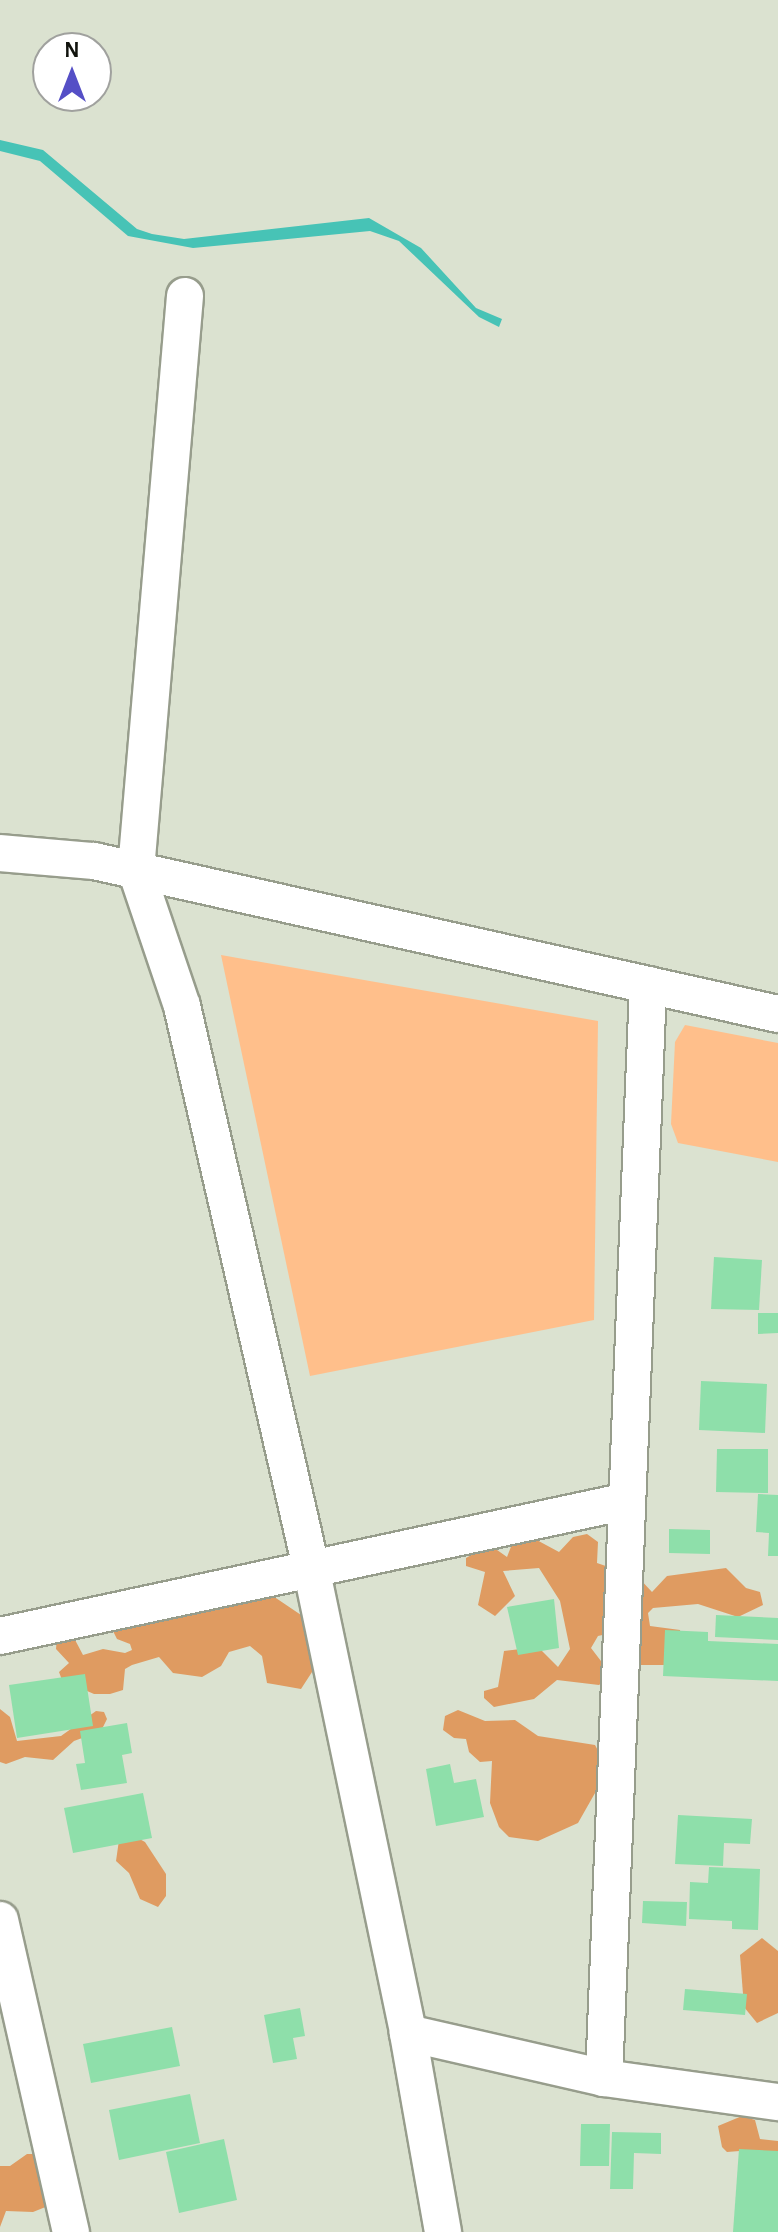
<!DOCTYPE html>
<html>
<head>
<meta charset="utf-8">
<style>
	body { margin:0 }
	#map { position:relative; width:778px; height:2232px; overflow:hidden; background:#dbe2d0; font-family:"Alegreya Sans",sans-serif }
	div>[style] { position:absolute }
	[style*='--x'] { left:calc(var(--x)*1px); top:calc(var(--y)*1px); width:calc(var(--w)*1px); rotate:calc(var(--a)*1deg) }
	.green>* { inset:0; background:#ffbf8b }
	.forest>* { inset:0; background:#df9b61 }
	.water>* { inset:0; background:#47c3b6 }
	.building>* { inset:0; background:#8edfaa }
	.roads { filter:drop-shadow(2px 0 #979d8c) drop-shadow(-2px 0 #979d8c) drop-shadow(0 2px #979d8c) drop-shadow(0 -2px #979d8c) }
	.minor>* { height:36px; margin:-18px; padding:0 18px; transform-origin:18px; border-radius:18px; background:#fff }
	span { translate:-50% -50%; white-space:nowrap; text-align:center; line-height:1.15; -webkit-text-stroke:7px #fff; paint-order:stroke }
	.north { position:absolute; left:32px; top:32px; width:80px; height:80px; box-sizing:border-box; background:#fff; border:2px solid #a0a19e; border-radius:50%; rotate:0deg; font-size:22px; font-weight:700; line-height:32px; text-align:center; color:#11130d }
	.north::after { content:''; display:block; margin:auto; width:28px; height:36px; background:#554fc6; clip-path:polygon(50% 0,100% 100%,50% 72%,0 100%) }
</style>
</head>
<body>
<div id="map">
	<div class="green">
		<i style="clip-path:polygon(221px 955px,598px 1021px,594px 1320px,310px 1376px)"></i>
		<i style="clip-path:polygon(685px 1025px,778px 1043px,778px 1162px,678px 1143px,671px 1124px,675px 1042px)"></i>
	</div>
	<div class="forest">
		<i style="clip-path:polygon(587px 1534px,598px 1542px,597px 1563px,638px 1577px,652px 1592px,667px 1576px,726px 1568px,746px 1588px,760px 1592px,763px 1605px,738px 1617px,698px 1604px,653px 1608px,648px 1613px,650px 1626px,680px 1630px,681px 1637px,664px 1665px,635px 1665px,611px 1633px,598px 1636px,591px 1648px,604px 1665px,605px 1680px,599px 1685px,557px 1680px,534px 1699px,494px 1707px,484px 1698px,484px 1691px,498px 1687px,504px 1651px,538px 1647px,558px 1667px,570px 1649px,560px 1601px,539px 1568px,503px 1571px,515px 1596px,495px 1616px,478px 1605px,485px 1572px,466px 1566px,466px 1558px,490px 1545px,507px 1557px,512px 1544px,533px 1538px,559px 1552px,573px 1537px)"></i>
		<i style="clip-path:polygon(267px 1592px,304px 1617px,313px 1644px,312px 1672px,301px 1689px,267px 1683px,262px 1656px,250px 1646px,229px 1652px,221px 1666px,202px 1677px,173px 1673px,159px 1657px,132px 1665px,125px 1669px,123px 1690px,110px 1694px,94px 1694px,62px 1680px,59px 1672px,69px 1663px,56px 1649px,57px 1636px,73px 1636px,83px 1655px,103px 1649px,125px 1653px,132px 1650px,130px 1644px,117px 1639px,111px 1627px,171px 1619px)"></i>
		<i style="clip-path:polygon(0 1709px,10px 1717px,17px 1741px,61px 1736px,96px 1711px,104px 1712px,107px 1719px,101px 1731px,74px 1741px,53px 1760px,25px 1757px,6px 1764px,0 1762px)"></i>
		<i style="clip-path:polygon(458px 1710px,485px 1721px,515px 1720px,538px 1736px,595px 1745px,602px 1758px,599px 1786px,578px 1823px,538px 1841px,509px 1837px,499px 1827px,490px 1803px,492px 1761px,480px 1762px,469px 1752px,466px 1739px,454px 1738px,443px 1730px,445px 1716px)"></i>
		<i style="clip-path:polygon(132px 1835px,145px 1842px,166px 1874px,166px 1896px,158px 1907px,140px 1899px,129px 1873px,116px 1861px,119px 1840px)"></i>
		<i style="clip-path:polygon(762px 1938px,778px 1951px,778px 2013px,757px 2023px,744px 2007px,740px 1955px)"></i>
		<i style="clip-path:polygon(742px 2116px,755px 2120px,760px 2139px,778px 2141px,778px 2178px,752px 2150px,727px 2152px,722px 2147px,718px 2126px)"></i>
		<i style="clip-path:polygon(27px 2154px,49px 2154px,40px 2185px,53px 2204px,33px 2212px,6px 2211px,0 2227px,0 2166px,10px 2166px)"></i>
	</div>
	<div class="water">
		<i style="clip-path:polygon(0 140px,43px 150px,137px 229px,152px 234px,184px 239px,369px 218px,421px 248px,476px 308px,502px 319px,499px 327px,479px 317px,399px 241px,370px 231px,193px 248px,128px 236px,40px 161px,0 151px)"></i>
	</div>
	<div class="building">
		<i style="clip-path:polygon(714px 1257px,762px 1260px,759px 1310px,711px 1309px)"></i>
		<i style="clip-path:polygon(758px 1313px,778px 1313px,778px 1333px,758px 1334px)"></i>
		<i style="clip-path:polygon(701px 1381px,767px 1384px,765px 1433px,699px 1430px)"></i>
		<i style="clip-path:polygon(717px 1449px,768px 1449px,768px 1493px,716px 1492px)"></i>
		<i style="clip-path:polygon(758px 1494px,778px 1495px,778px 1556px,768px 1556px,769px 1533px,756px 1532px)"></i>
		<i style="clip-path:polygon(669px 1529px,710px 1530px,710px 1554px,669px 1553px)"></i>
		<i style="clip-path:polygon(554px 1599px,559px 1648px,518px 1655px,507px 1607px)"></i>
		<i style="clip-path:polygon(716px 1615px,778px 1618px,778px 1640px,715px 1637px)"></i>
		<i style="clip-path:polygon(665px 1630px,708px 1632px,708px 1641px,778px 1644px,778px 1681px,663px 1676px)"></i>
		<i style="clip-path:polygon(85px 1674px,93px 1726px,17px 1738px,9px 1685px)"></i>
		<i style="clip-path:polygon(127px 1723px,132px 1753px,122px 1755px,127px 1783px,81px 1790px,76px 1764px,85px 1763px,80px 1731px)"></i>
		<i style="clip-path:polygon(450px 1764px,454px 1783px,476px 1779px,484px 1817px,436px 1826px,426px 1769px)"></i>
		<i style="clip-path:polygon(143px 1793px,152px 1838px,73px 1853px,64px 1808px)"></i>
		<i style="clip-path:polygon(678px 1815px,752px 1819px,750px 1844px,724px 1843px,723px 1866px,675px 1864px)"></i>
		<i style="clip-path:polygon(709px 1867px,760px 1869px,758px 1930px,732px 1929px,732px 1921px,689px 1919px,690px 1882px,708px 1883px)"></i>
		<i style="clip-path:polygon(643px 1901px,687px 1902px,686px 1926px,642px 1923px)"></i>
		<i style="clip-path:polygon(685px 1989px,747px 1994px,745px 2015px,683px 2010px)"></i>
		<i style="clip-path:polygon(300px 2008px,305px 2036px,293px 2038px,297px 2059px,273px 2063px,264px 2015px)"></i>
		<i style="clip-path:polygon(172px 2027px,180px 2066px,91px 2083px,83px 2044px)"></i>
		<i style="clip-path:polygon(190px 2094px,200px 2143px,119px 2160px,109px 2110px)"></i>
		<i style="clip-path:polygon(581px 2124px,610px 2124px,609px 2166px,580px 2166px)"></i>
		<i style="clip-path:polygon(612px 2132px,661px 2133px,661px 2154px,634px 2153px,633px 2189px,610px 2189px)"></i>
		<i style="clip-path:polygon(224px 2139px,237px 2200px,179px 2213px,166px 2152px)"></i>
		<i style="clip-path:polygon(739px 2149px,778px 2151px,778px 2232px,733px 2232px)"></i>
	</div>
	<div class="roads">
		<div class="minor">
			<i style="--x:185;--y:296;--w:576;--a:94.88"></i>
			<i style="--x:136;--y:870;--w:144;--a:71.3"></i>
			<i style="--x:182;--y:1006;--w:581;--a:77.06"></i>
			<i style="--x:312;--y:1572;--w:471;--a:78.2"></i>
			<i style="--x:0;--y:853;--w:94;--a:4.9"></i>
			<i style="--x:94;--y:861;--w:701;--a:12.61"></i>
			<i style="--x:0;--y:1636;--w:641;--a:-12.15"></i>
			<i style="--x:0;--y:1920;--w:320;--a:77.2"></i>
			<i style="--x:604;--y:2078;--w:1094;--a:-87.69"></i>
			<i style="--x:443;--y:2232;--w:202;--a:-100"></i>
			<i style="--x:408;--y:2033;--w:201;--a:12.9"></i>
			<i style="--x:604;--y:2078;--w:176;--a:7.9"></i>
		</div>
	</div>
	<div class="north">N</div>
</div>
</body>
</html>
